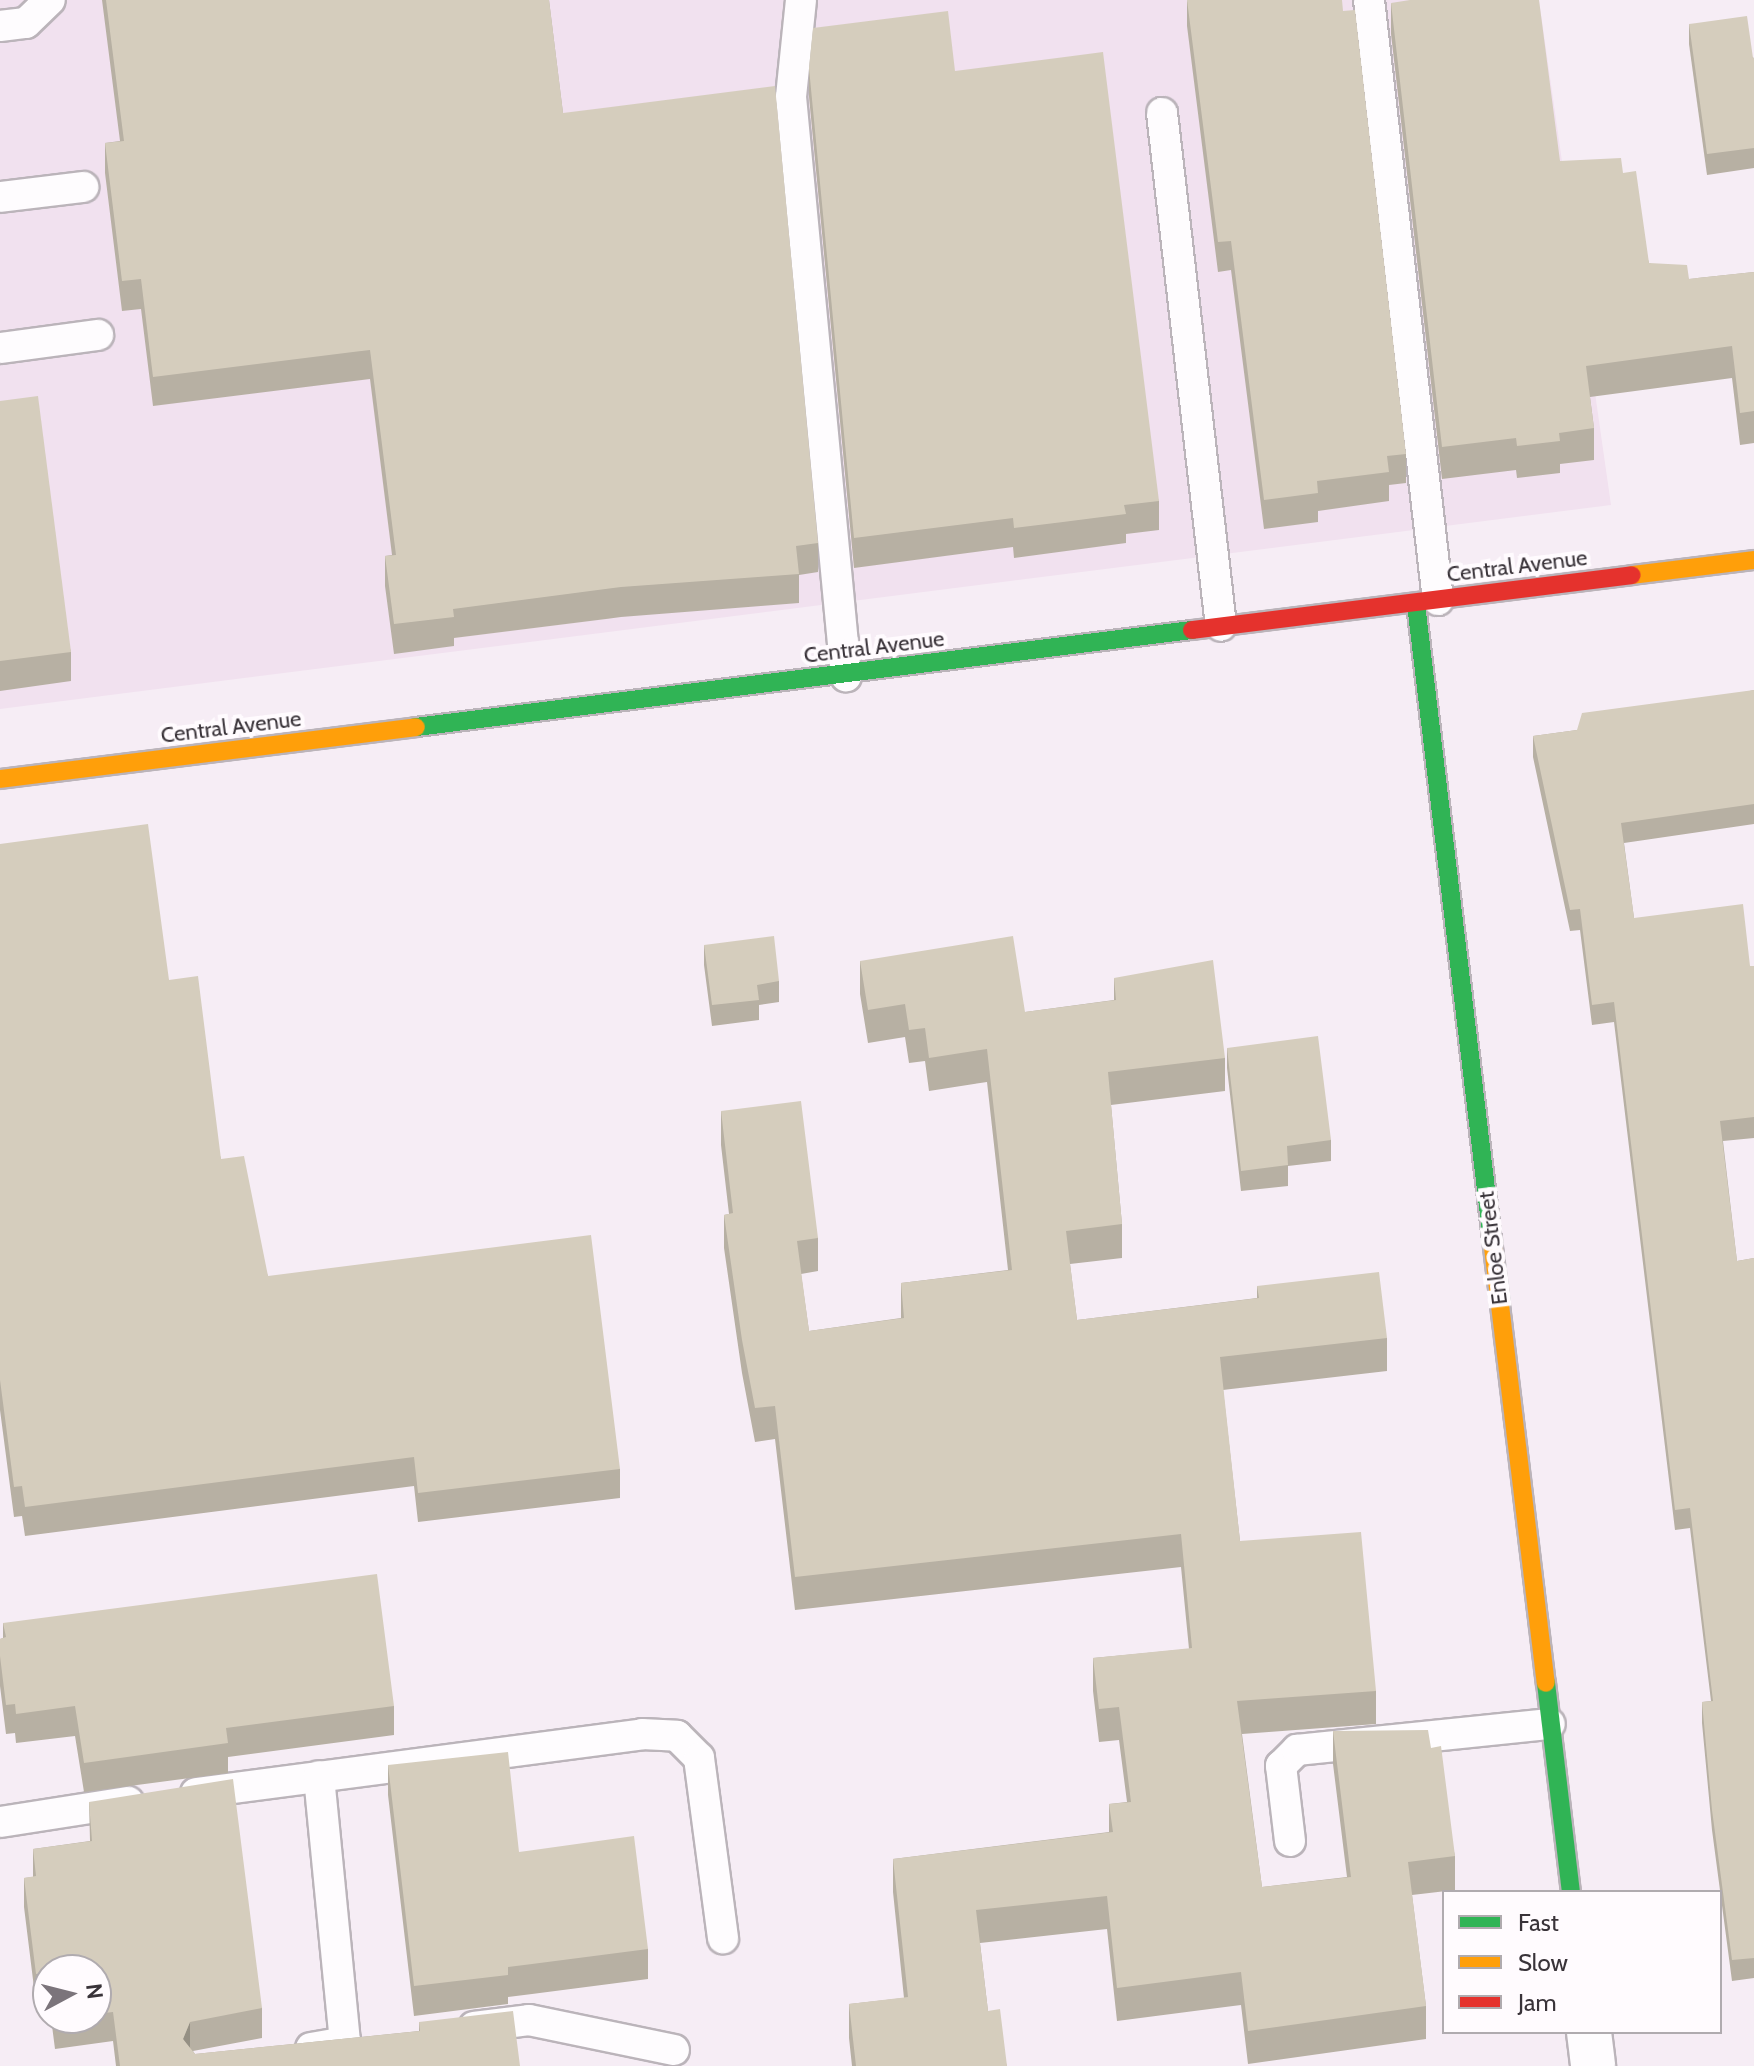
<!DOCTYPE html>
<html>
<head>
<meta charset="utf-8">
<style>
	body { margin:0 }
	#map { position:relative; width:1754px; height:2066px; overflow:hidden; background:#f6edf5; font-family:Cabin,sans-serif }
	div>[style] { position:absolute }
	[style*='--x'] { left:calc(var(--x)*1px); top:calc(var(--y)*1px); width:calc(var(--w)*1px); rotate:calc(var(--a)*1deg) }
	.built>* { inset:0; background:#f1e1ef }
	.roads { filter:drop-shadow(2px 0 #bbb4ba) drop-shadow(-2px 0 #bbb4ba) drop-shadow(0 2px #bbb4ba) drop-shadow(0 -2px #bbb4ba) }
	.lane>* { height:30px; margin:-15px; padding:0 15px; transform-origin:15px; border-radius:15px; background:#fefcfe }
	.street>* { height:44px; margin:-22px; padding:0 22px; transform-origin:22px; border-radius:22px; background:#fefcfe }
	.fast>* { height:18px; margin:-9px; padding:0 9px; transform-origin:9px; border-radius:9px; background:#30b455 }
	.slow>* { height:18px; margin:-9px; padding:0 9px; transform-origin:9px; border-radius:9px; background:#ff9f0a }
	.jam>* { height:18px; margin:-9px; padding:0 9px; transform-origin:9px; border-radius:9px; background:#e5322d }
	.wall>* { inset:0; background:#b7b0a3 }
	.shaded-wall>* { inset:0; background:#959084 }
	.building>* { inset:0; background:#d5cdbd }
	span { translate:-50% -50%; white-space:nowrap; text-align:center; line-height:1.15; -webkit-text-stroke:8px #fffbfe; paint-order:stroke }
	.street-label { font-size:22px; color:#393339 }
	.legend { position:absolute; left:1442px; top:1890px; width:280px; height:144px; box-sizing:border-box; background:#fffbfe; border:2px solid #b0abaf; margin:0; padding:10px 14px; list-style:none; font-size:24px; color:#393339 }
	.legend li { display:flex; align-items:center; gap:16px; height:40px }
	.legend b { width:40px; border:2px solid #b0abaf }
	.north { position:absolute; left:32px; top:1954px; width:80px; height:80px; box-sizing:border-box; background:#fffbfe; border:2px solid #b0abaf; border-radius:50%; rotate:83deg; font-size:22px; font-weight:700; line-height:32px; text-align:center; color:#393339 }
	.north::after { content:''; display:block; margin:auto; width:28px; height:36px; background:#7b747b; clip-path:polygon(50% 0,100% 100%,50% 72%,0 100%) }
</style>
</head>
<body>
<div id="map">
	<div class="built">
		<i style="clip-path:polygon(0 0,1539px 0,1611px 505px,0 709px)"></i>
	</div>
	<div class="roads">
		<div class="lane">
			<i style="--x:801;--y:0;--w:98;--a:95.9"></i>
			<i style="--x:791;--y:97;--w:582;--a:84.57"></i>
			<i style="--x:1369;--y:0;--w:604;--a:83.44"></i>
			<i style="--x:0;--y:26;--w:26;--a:-7"></i>
			<i style="--x:26;--y:23;--w:33;--a:-44"></i>
			<i style="--x:1162;--y:113;--w:516;--a:83.44"></i>
			<i style="--x:0;--y:197;--w:84;--a:-6.9"></i>
			<i style="--x:0;--y:348;--w:99;--a:-7.6"></i>
			<i style="--x:196;--y:1793;--w:450;--a:-7.5"></i>
			<i style="--x:642;--y:1734;--w:35;--a:3"></i>
			<i style="--x:677;--y:1736;--w:31;--a:45"></i>
			<i style="--x:699;--y:1758;--w:182;--a:82.4"></i>
			<i style="--x:0;--y:1822;--w:130;--a:-8.9"></i>
			<i style="--x:1290;--y:1841;--w:76;--a:-96.8"></i>
			<i style="--x:1281;--y:1766;--w:23;--a:-45"></i>
			<i style="--x:1297;--y:1750;--w:254;--a:-5.9"></i>
			<i style="--x:474;--y:2027;--w:55;--a:-7.3"></i>
			<i style="--x:529;--y:2020;--w:148;--a:11.7"></i>
			<i style="--x:311;--y:2048;--w:35;--a:-10"></i>
			<i style="--x:345;--y:2042;--w:267;--a:-95.6"></i>
		</div>
		<div class="street">
			<i style="--x:1589;--y:2032;--w:34;--a:83"></i>
		</div>
		<div class="fast">
			<i style="--x:1416;--y:604;--w:640;--a:83.18"></i>
			<i style="--x:416;--y:727;--w:782;--a:-7.13"></i>
			<i style="--x:1546;--y:1683;--w:210;--a:83.2"></i>
		</div>
		<div class="slow">
			<i style="--x:1632;--y:575;--w:123;--a:-7"></i>
			<i style="--x:0;--y:779;--w:419;--a:-7.1"></i>
			<i style="--x:1492;--y:1239;--w:447;--a:83.1"></i>
		</div>
		<div class="jam">
			<i style="--x:1192;--y:630;--w:443;--a:-7.1"></i>
		</div>
	</div>
	<div class="wall">
		<i style="clip-path:polygon(102px 0,549px 0,563px 113px,818px 543px,818px 572px,799px 575px,799px 603px,621px 617px,454px 638px,454px 646px,394px 654px,385px 586px,385px 556px,392px 555px,370px 379px,153px 406px,141px 309px,122px 311px,105px 173px,105px 143px,120px 141px)"></i>
		<i style="clip-path:polygon(1187px 0,1406px 454px,1406px 483px,1389px 485px,1389px 501px,1318px 511px,1318px 522px,1264px 529px,1231px 270px,1218px 272px,1187px 26px)"></i>
		<i style="clip-path:polygon(1391px 3px,1560px 161px,1623px 173px,1649px 263px,1689px 279px,1754px 272px,1754px 443px,1740px 445px,1732px 378px,1590px 397px,1594px 428px,1594px 460px,1560px 464px,1560px 473px,1517px 478px,1516px 470px,1442px 479px,1391px 34px)"></i>
		<i style="clip-path:polygon(1689px 24px,1754px 58px,1754px 168px,1707px 175px,1689px 44px)"></i>
		<i style="clip-path:polygon(809px 68px,955px 71px,1159px 501px,1159px 530px,1126px 534px,1126px 543px,1014px 558px,1013px 547px,854px 568px,809px 97px)"></i>
		<i style="clip-path:polygon(0 401px,71px 652px,71px 681px,0 691px)"></i>
		<i style="clip-path:polygon(1754px 690px,1754px 824px,1624px 843px,1634px 918px,1750px 966px,1754px 966px,1754px 1138px,1723px 1141px,1737px 1261px,1754px 1258px,1754px 1978px,1732px 1981px,1712px 1830px,1702px 1723px,1702px 1702px,1711px 1701px,1690px 1528px,1675px 1530px,1614px 1022px,1592px 1025px,1580px 930px,1570px 931px,1533px 757px,1533px 736px,1577px 730px)"></i>
		<i style="clip-path:polygon(0 844px,169px 980px,221px 1159px,268px 1276px,620px 1469px,620px 1498px,418px 1522px,414px 1486px,25px 1536px,22px 1516px,14px 1517px,0 1410px)"></i>
		<i style="clip-path:polygon(704px 945px,779px 981px,779px 1002px,759px 1005px,759px 1020px,712px 1026px,704px 965px)"></i>
		<i style="clip-path:polygon(860px 961px,1025px 1012px,1114px 1000px,1114px 978px,1225px 1058px,1225px 1091px,1111px 1105px,1122px 1224px,1122px 1258px,1070px 1264px,1077px 1320px,1257px 1298px,1257px 1286px,1387px 1338px,1387px 1371px,1223px 1390px,1240px 1541px,1376px 1691px,1376px 1724px,1242px 1734px,1262px 1887px,1347px 1877px,1333px 1764px,1333px 1731px,1431px 1748px,1455px 1856px,1455px 1890px,1412px 1895px,1426px 2006px,1426px 2039px,1248px 2064px,1241px 2005px,1117px 2021px,1107px 1929px,980px 1943px,988px 2011px,1007px 2066px,852px 2066px,849px 2038px,849px 2004px,904px 1998px,893px 1892px,893px 1859px,1109px 1832px,1109px 1804px,1127px 1802px,1119px 1740px,1099px 1742px,1093px 1691px,1093px 1658px,1189px 1649px,1181px 1567px,795px 1610px,775px 1439px,755px 1442px,742px 1373px,724px 1248px,724px 1215px,729px 1214px,721px 1145px,721px 1111px,818px 1238px,818px 1271px,801px 1274px,809px 1331px,901px 1318px,901px 1283px,1008px 1270px,987px 1082px,929px 1091px,925px 1061px,909px 1063px,905px 1037px,868px 1043px,860px 994px)"></i>
		<i style="clip-path:polygon(1227px 1048px,1331px 1140px,1331px 1161px,1288px 1166px,1288px 1186px,1241px 1191px,1227px 1068px)"></i>
		<i style="clip-path:polygon(3px 1623px,394px 1706px,394px 1735px,228px 1757px,228px 1773px,84px 1792px,75px 1736px,16px 1743px,15px 1733px,6px 1734px,0 1686px,0 1639px,3px 1638px)"></i>
		<i style="clip-path:polygon(388px 1765px,519px 1852px,648px 1949px,648px 1979px,508px 1997px,508px 2004px,414px 2016px,388px 1795px)"></i>
		<i style="clip-path:polygon(89px 1802px,262px 2008px,262px 2038px,193px 2051px,195px 2054px,419px 2031px,419px 2022px,520px 2066px,116px 2066px,113px 2041px,55px 2049px,51px 2018px,96px 2018px,96px 1970px,48px 1970px,48px 2002px,36px 2004px,24px 1907px,24px 1878px,33px 1877px,33px 1849px,90px 1841px)"></i>
	</div>
	<div class="shaded-wall">
		<i style="clip-path:polygon(190px 2022px,190px 2052px,183px 2039px)"></i>
	</div>
	<div class="building">
		<i style="clip-path:polygon(106px 0,549px 0,563px 113px,775px 86px,818px 543px,796px 546px,799px 574px,621px 587px,453px 609px,454px 617px,394px 624px,385px 556px,396px 555px,370px 350px,153px 377px,141px 279px,122px 281px,105px 143px,124px 141px)"></i>
		<i style="clip-path:polygon(1187px 0,1342px 0,1343px 11px,1355px 10px,1406px 454px,1387px 456px,1389px 472px,1317px 481px,1318px 493px,1264px 500px,1231px 241px,1218px 242px)"></i>
		<i style="clip-path:polygon(1410px 0,1539px 0,1560px 161px,1621px 158px,1623px 173px,1636px 171px,1649px 263px,1687px 265px,1689px 279px,1754px 272px,1754px 411px,1740px 413px,1732px 346px,1586px 366px,1594px 428px,1559px 433px,1560px 441px,1517px 446px,1516px 438px,1442px 447px,1391px 3px)"></i>
		<i style="clip-path:polygon(948px 11px,955px 71px,1103px 52px,1159px 501px,1124px 505px,1126px 514px,1014px 528px,1013px 518px,854px 538px,809px 68px,813px 28px)"></i>
		<i style="clip-path:polygon(1747px 16px,1753px 58px,1754px 58px,1754px 148px,1707px 154px,1689px 24px)"></i>
		<i style="clip-path:polygon(38px 396px,71px 652px,0 661px,0 401px)"></i>
		<i style="clip-path:polygon(1754px 690px,1754px 804px,1621px 823px,1634px 918px,1743px 904px,1750px 966px,1754px 966px,1754px 1117px,1720px 1121px,1737px 1261px,1754px 1258px,1754px 1958px,1732px 1960px,1712px 1810px,1702px 1702px,1713px 1701px,1690px 1508px,1675px 1510px,1614px 1002px,1592px 1005px,1580px 909px,1570px 910px,1533px 736px,1577px 730px,1582px 713px)"></i>
		<i style="clip-path:polygon(148px 824px,169px 980px,198px 976px,221px 1159px,244px 1156px,268px 1276px,591px 1235px,620px 1469px,418px 1493px,414px 1457px,25px 1507px,22px 1486px,14px 1487px,0 1380px,0 844px)"></i>
		<i style="clip-path:polygon(774px 936px,779px 981px,757px 985px,759px 1000px,712px 1005px,704px 945px)"></i>
		<i style="clip-path:polygon(1013px 936px,1025px 1012px,1116px 1000px,1114px 978px,1213px 960px,1225px 1058px,1108px 1072px,1122px 1224px,1066px 1231px,1077px 1320px,1259px 1298px,1257px 1286px,1379px 1272px,1387px 1338px,1220px 1357px,1240px 1541px,1361px 1532px,1376px 1691px,1237px 1701px,1262px 1887px,1351px 1877px,1333px 1731px,1428px 1730px,1431px 1748px,1441px 1746px,1455px 1856px,1408px 1862px,1426px 2006px,1248px 2031px,1241px 1972px,1117px 1988px,1107px 1896px,976px 1910px,988px 2011px,1000px 2009px,1007px 2066px,856px 2066px,849px 2004px,908px 1997px,893px 1859px,1113px 1832px,1109px 1804px,1131px 1802px,1119px 1707px,1099px 1709px,1093px 1658px,1192px 1648px,1181px 1534px,795px 1577px,775px 1406px,755px 1408px,742px 1340px,724px 1215px,733px 1213px,721px 1111px,801px 1101px,818px 1238px,797px 1241px,809px 1331px,904px 1318px,901px 1283px,1012px 1270px,987px 1049px,929px 1058px,925px 1028px,909px 1030px,905px 1004px,868px 1010px,860px 961px)"></i>
		<i style="clip-path:polygon(1318px 1036px,1331px 1140px,1287px 1146px,1288px 1165px,1241px 1171px,1227px 1048px)"></i>
		<i style="clip-path:polygon(377px 1574px,394px 1706px,226px 1728px,228px 1743px,84px 1763px,75px 1706px,16px 1714px,15px 1704px,6px 1705px,0 1656px,0 1639px,6px 1637px,3px 1623px)"></i>
		<i style="clip-path:polygon(508px 1752px,519px 1852px,634px 1836px,648px 1949px,508px 1967px,508px 1975px,414px 1986px,388px 1765px)"></i>
		<i style="clip-path:polygon(233px 1779px,262px 2008px,190px 2022px,183px 2039px,195px 2054px,420px 2031px,419px 2022px,513px 2011px,520px 2066px,120px 2066px,113px 2012px,96px 2014px,96px 1970px,48px 1970px,48px 1973px,36px 1974px,24px 1878px,36px 1876px,33px 1849px,92px 1841px,89px 1802px)"></i>
	</div>
	<div class="street-label">
		<span style="left:1517px;top:566px;rotate:-7deg">Central Avenue</span>
		<span style="left:874px;top:647px;rotate:-7deg">Central Avenue</span>
		<span style="left:231px;top:727px;rotate:-7deg">Central Avenue</span>
		<span style="left:1493px;top:1248px;rotate:-97deg">Enloe Street</span>
	</div>
	<ul class="legend">
	<li><b style="height:10px;background:#30b455"></b>Fast</li>
	<li><b style="height:10px;background:#ff9f0a"></b>Slow</li>
	<li><b style="height:10px;background:#e5322d"></b>Jam</li>
	</ul>
	<div class="north">N</div>
</div>
</body>
</html>
